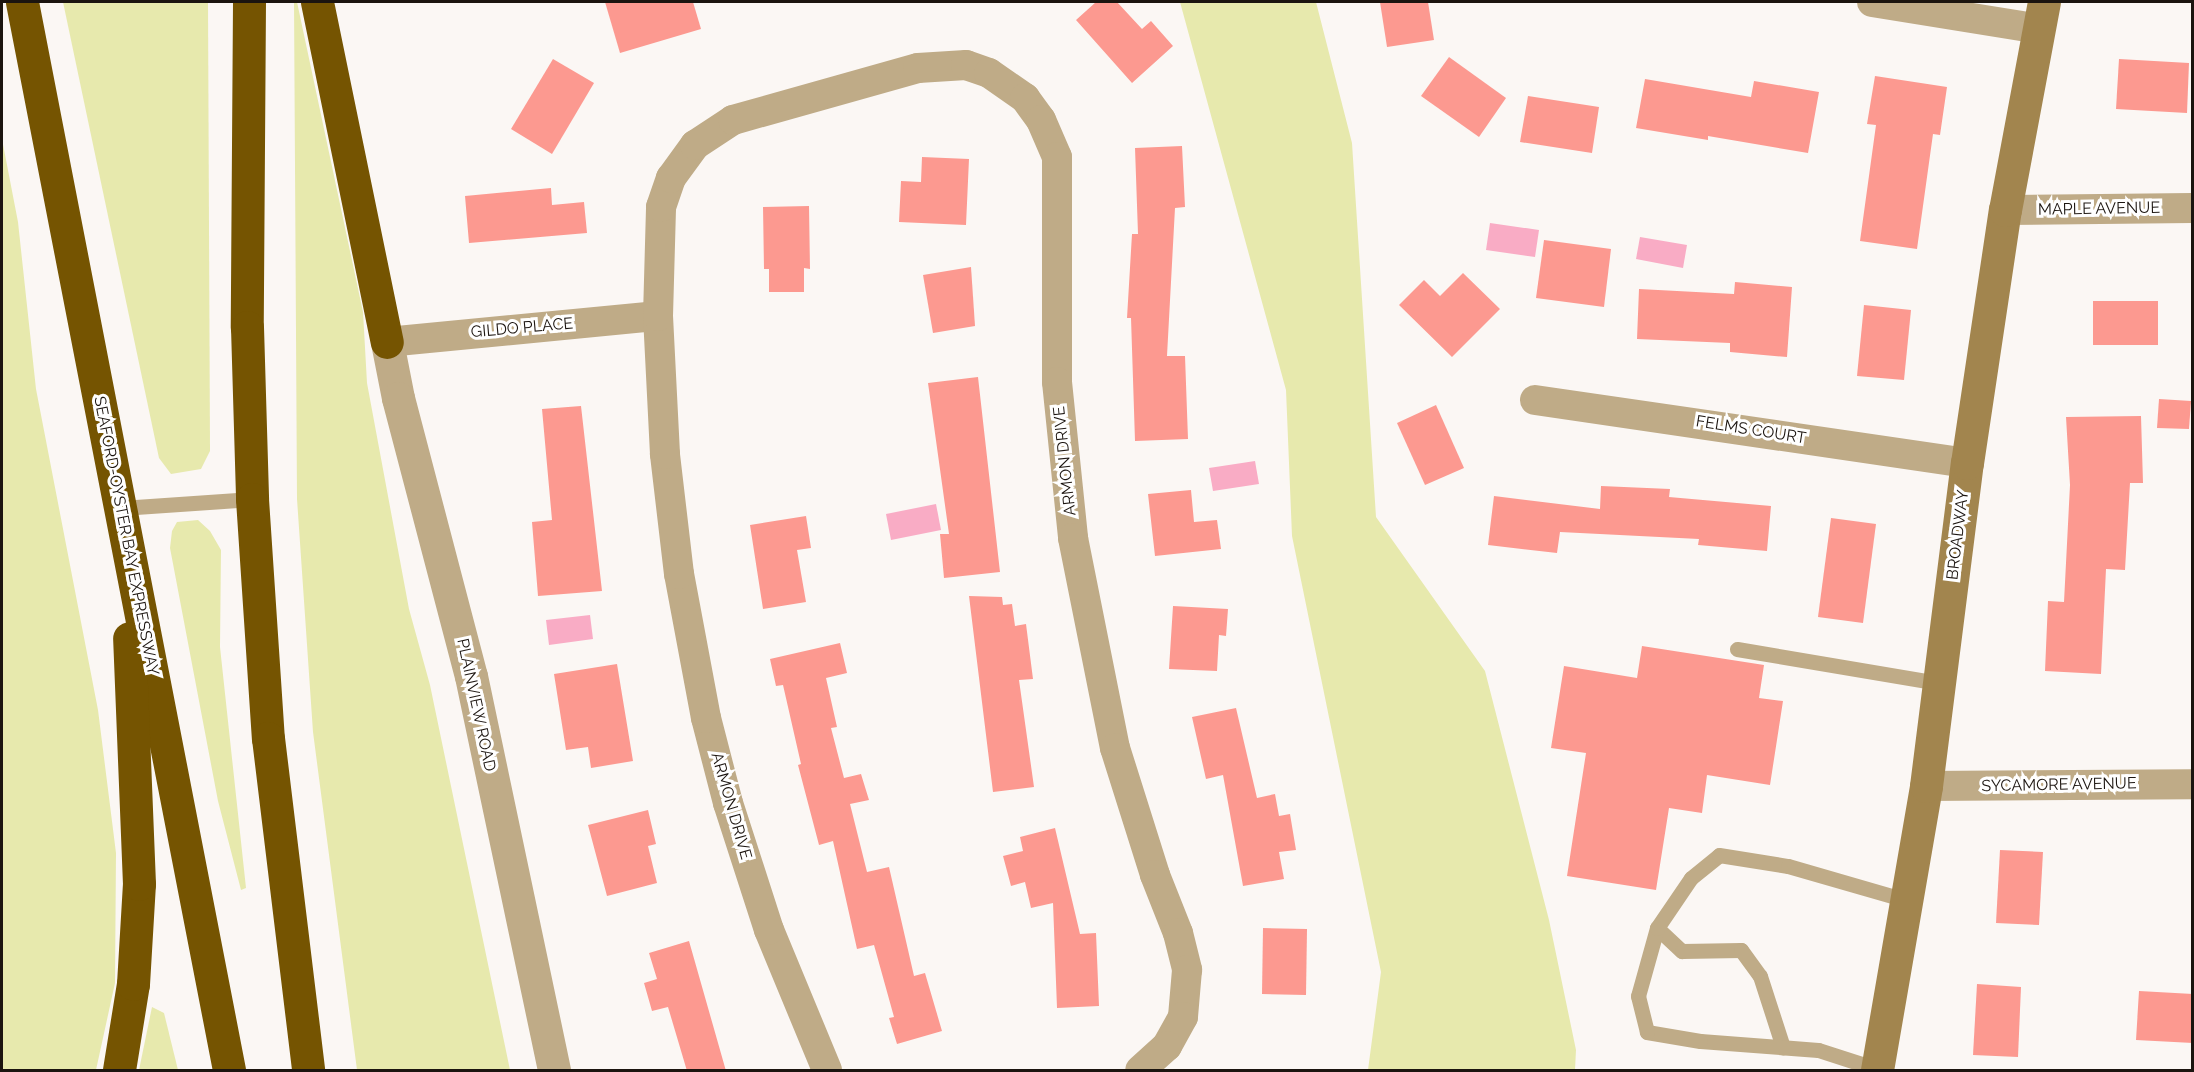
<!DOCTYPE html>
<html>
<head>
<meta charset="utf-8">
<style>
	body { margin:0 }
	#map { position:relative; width:2194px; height:1072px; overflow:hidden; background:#fbf7f4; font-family:Raleway,sans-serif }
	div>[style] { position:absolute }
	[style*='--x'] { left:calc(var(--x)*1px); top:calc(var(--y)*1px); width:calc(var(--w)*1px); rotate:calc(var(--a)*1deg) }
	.green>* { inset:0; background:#e7e9ad }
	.water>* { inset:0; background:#f9acc5 }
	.building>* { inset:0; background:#fc9990 }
	.service>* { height:15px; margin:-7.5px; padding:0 7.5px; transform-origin:7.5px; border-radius:7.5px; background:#bfab87 }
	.minor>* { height:30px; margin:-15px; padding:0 15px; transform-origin:15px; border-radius:15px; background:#bfab87 }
	.tertiary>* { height:33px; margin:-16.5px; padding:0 16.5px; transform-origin:16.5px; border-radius:16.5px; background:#bfab87 }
	.secondary>* { height:33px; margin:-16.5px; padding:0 16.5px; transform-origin:16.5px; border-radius:16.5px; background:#a2854e }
	.motorway>* { height:33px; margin:-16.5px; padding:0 16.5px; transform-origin:16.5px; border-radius:16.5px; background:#755401 }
	span { translate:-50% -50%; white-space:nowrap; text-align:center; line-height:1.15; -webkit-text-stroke:6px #fff; paint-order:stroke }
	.street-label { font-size:16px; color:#1b140f }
	.frame { position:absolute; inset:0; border:3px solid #1b140f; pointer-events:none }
</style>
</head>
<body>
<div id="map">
	<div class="green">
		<i style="clip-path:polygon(63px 2px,208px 2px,210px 451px,201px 469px,171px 474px,159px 458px)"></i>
		<i style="clip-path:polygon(294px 2px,297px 2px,363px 312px,367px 383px,409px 609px,430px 685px,510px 1070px,357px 1070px,313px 732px,297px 499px)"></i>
		<i style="clip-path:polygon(1180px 2px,1316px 2px,1352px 143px,1376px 517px,1485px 671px,1549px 920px,1576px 1050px,1575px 1070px,1368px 1070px,1381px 972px,1292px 536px,1286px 390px)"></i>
		<i style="clip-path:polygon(2px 139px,18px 222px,36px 389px,98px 710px,116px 853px,115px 983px,96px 1070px,2px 1070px)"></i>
		<i style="clip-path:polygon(198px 520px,210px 531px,221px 550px,220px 647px,246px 888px,241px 890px,218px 801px,170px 548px,172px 531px,177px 522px)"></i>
		<i style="clip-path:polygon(152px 1007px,164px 1013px,178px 1070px,139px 1070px)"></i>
	</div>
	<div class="water">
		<i style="clip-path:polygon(1490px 223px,1539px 230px,1535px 257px,1486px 250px)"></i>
		<i style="clip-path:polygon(1640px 237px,1687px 245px,1683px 268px,1636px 259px)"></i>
		<i style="clip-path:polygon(1255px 461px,1259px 484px,1213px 491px,1209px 468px)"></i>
		<i style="clip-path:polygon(936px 504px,941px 530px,891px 540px,886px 514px)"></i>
		<i style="clip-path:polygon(590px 615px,593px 639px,549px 645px,546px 620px)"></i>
	</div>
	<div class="building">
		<i style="clip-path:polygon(605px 2px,693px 2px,701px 29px,620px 53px)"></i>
		<i style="clip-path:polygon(1096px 2px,1117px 2px,1142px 29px,1151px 21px,1173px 46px,1132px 83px,1076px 20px)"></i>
		<i style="clip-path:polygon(1380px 2px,1428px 2px,1434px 40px,1387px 47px)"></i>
		<i style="clip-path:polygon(1449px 57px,1506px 98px,1479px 137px,1421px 96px)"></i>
		<i style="clip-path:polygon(553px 59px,594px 83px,552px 154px,511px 129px)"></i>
		<i style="clip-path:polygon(2119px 59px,2189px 63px,2187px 113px,2116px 109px)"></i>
		<i style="clip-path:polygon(1875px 76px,1947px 87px,1940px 135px,1933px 134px,1917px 249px,1860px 241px,1876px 125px,1867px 124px)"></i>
		<i style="clip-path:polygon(1645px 79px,1751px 97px,1754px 81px,1819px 92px,1808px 153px,1708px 136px,1708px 140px,1636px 128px)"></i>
		<i style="clip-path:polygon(1528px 96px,1599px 107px,1592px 153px,1520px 142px)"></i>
		<i style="clip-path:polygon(1182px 146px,1185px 207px,1175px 208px,1167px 356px,1185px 356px,1188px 439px,1135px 441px,1131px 318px,1127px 318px,1132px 234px,1138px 234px,1135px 148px)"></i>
		<i style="clip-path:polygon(922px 157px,969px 159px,966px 225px,899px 222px,901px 181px,921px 182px)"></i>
		<i style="clip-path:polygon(551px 188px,552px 205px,584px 202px,587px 233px,469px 243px,465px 196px)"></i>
		<i style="clip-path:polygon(809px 206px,810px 269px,804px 268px,804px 292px,769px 292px,769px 269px,764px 269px,763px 207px)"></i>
		<i style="clip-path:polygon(1544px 240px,1611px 249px,1604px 307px,1536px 298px)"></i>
		<i style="clip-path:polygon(971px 267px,975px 326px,933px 333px,923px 275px)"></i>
		<i style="clip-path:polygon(1463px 273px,1500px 309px,1452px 357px,1399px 305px,1424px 280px,1440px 296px)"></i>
		<i style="clip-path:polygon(1735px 282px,1792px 287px,1787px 357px,1730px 352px,1730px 343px,1637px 339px,1639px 289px,1734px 294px)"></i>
		<i style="clip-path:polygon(2093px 301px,2158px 301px,2158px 345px,2093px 345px)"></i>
		<i style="clip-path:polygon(1864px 305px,1911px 310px,1904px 380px,1857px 376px)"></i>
		<i style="clip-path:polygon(978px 377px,1000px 572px,944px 578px,940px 534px,949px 534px,928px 383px)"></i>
		<i style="clip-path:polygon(2159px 399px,2191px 401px,2189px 429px,2157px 428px)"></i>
		<i style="clip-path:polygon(1436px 405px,1464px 468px,1425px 485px,1397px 423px)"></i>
		<i style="clip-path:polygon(581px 406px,602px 591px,538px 596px,532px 522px,552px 520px,542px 409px)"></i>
		<i style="clip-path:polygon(2141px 416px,2143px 483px,2130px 483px,2125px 570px,2106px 569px,2101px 674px,2045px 671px,2048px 601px,2064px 602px,2070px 485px,2066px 417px)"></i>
		<i style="clip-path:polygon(1601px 486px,1670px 489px,1669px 497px,1771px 506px,1767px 551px,1698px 545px,1699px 539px,1560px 532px,1557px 553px,1488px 545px,1494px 496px,1600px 509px)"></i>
		<i style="clip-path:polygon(1191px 490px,1194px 522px,1217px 520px,1221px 549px,1155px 556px,1148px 494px)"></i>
		<i style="clip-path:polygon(806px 516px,811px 548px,797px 550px,806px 602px,763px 609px,750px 525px)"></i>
		<i style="clip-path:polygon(1831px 518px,1876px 524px,1863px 623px,1818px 617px)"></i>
		<i style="clip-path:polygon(969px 596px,1002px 597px,1003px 605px,1012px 604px,1015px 626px,1026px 624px,1033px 679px,1019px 680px,1034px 787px,993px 792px)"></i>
		<i style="clip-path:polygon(1173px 606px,1228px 609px,1226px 636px,1219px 635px,1217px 671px,1169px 669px)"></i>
		<i style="clip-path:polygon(840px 643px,847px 673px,826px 678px,837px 727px,831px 728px,844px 778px,861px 774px,869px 800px,850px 804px,867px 872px,889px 867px,914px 976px,925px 973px,942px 1031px,897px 1044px,889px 1018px,894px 1017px,874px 945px,857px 949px,833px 841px,819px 845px,798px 765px,801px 764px,783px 685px,776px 686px,770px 659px)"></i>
		<i style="clip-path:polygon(1642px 646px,1764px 665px,1759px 698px,1783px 701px,1770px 785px,1707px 775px,1702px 813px,1669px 808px,1656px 890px,1567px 876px,1586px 753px,1551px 748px,1564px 666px,1637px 678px)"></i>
		<i style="clip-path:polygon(617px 664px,633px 761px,591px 768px,588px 747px,566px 750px,554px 674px)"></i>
		<i style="clip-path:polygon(1236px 708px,1257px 798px,1275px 794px,1279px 816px,1290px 814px,1296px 850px,1279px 852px,1284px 879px,1243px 886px,1223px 775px,1206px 779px,1192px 717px)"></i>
		<i style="clip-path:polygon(648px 810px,656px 844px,648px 846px,657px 883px,607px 896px,588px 825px)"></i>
		<i style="clip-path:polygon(1055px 828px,1080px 934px,1096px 933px,1099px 1006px,1057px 1008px,1053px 903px,1031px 908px,1025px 882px,1011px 886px,1003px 856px,1023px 851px,1020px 837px)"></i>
		<i style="clip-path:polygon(2000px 850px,2043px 852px,2039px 925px,1996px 923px)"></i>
		<i style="clip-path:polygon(1263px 928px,1307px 929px,1306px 995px,1262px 994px)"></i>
		<i style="clip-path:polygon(689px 941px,726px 1071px,687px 1071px,668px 1007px,652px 1011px,644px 983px,657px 979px,649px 953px)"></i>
		<i style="clip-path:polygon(1977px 984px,2021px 987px,2018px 1057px,1973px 1055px)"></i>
		<i style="clip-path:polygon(2139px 991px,2193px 994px,2193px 1043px,2136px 1040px)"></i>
	</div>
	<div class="service">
		<i style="--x:121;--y:508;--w:131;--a:-3.9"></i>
		<i style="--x:1737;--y:649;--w:205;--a:9.6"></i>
		<i style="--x:1657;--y:928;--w:34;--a:43"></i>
		<i style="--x:1682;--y:951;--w:59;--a:-1"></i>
		<i style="--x:1741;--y:950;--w:32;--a:54"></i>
		<i style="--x:1760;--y:976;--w:75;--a:72.1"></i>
		<i style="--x:1877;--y:1069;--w:62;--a:-162.1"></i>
		<i style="--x:1818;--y:1050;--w:118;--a:-175.6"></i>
		<i style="--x:1700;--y:1041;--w:54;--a:-170.4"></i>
		<i style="--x:1647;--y:1032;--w:37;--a:-104"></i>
		<i style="--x:1638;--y:996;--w:71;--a:-74.4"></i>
		<i style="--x:1657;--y:928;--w:60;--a:-55.8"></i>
		<i style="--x:1691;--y:878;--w:36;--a:-39"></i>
		<i style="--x:1719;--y:855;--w:70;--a:9.1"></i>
		<i style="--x:1788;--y:866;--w:123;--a:16.1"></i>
	</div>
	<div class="minor">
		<i style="--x:1872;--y:2;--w:170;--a:9.1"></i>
		<i style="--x:2005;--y:210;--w:187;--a:-0.6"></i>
		<i style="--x:387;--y:342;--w:272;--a:-5.5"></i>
		<i style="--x:1535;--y:400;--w:437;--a:8.3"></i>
		<i style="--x:1926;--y:786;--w:266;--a:-0.4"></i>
		<i style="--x:827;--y:1070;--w:152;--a:-112.5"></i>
		<i style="--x:769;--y:930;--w:133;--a:-107.9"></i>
		<i style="--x:728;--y:803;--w:88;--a:-104.5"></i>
		<i style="--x:706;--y:718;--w:147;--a:-100.6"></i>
		<i style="--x:679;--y:574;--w:121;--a:-96.7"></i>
		<i style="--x:665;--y:454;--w:138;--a:-92.9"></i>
		<i style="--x:658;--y:316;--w:109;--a:-88.4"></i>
		<i style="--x:661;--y:207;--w:31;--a:-71"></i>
		<i style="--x:671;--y:178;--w:41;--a:-54"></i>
		<i style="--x:695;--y:145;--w:45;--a:-33.3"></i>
		<i style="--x:733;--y:120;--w:192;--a:-15.7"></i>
		<i style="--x:918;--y:68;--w:48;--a:-3.6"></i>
		<i style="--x:966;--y:65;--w:24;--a:19"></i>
		<i style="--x:989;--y:73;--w:44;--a:34.8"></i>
		<i style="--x:1025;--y:98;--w:27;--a:54"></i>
		<i style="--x:1041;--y:120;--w:40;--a:66.6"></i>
		<i style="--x:1057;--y:157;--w:225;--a:90"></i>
		<i style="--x:1057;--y:382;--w:157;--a:84.1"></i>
		<i style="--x:1073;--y:538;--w:214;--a:78.7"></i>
		<i style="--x:1115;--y:748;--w:133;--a:72.5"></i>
		<i style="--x:1155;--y:875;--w:62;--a:68.4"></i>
		<i style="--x:1178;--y:933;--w:38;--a:76"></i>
		<i style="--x:1187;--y:970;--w:47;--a:94.9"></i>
		<i style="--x:1183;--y:1017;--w:33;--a:119"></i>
		<i style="--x:1167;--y:1046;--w:36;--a:138"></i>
	</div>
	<div class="tertiary">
		<i style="--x:387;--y:342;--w:57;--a:78.9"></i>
		<i style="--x:398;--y:398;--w:287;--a:75.3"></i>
		<i style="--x:471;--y:676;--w:403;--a:78.1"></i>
	</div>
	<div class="secondary">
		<i style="--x:1877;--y:1070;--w:288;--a:-80.2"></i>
		<i style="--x:1926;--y:786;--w:326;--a:-82.8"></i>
		<i style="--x:1967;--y:463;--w:256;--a:-81.5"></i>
		<i style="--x:2005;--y:210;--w:212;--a:-79.4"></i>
	</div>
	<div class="motorway">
		<i style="--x:22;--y:2;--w:1088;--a:79.03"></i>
		<i style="--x:249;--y:2;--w:325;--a:90.4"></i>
		<i style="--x:247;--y:327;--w:172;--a:88.3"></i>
		<i style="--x:252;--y:499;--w:240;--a:86.2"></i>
		<i style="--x:268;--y:738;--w:334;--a:83.1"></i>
		<i style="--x:317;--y:2;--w:347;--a:78.4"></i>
		<i style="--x:119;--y:1070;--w:87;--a:-80.8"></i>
		<i style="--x:133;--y:984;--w:100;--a:-86.6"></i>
		<i style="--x:139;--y:884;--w:246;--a:-92.3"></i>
	</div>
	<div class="street-label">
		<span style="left:2099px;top:209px;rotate:-1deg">MAPLE AVENUE</span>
		<span style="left:522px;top:328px;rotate:-5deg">GILDO PLACE</span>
		<span style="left:1751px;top:430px;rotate:9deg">FELMS COURT</span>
		<span style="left:1065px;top:461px;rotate:-96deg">ARMON DRIVE</span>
		<span style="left:1958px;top:535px;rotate:-83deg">BROADWAY</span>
		<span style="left:126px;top:536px;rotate:79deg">SEAFORD-OYSTER BAY EXPRESSWAY</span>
		<span style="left:476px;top:705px;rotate:78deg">PLAINVIEW ROAD</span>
		<span style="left:2059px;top:785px;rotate:-1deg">SYCAMORE AVENUE</span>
		<span style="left:731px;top:806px;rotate:74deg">ARMON DRIVE</span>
	</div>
	<div class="frame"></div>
</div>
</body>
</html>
